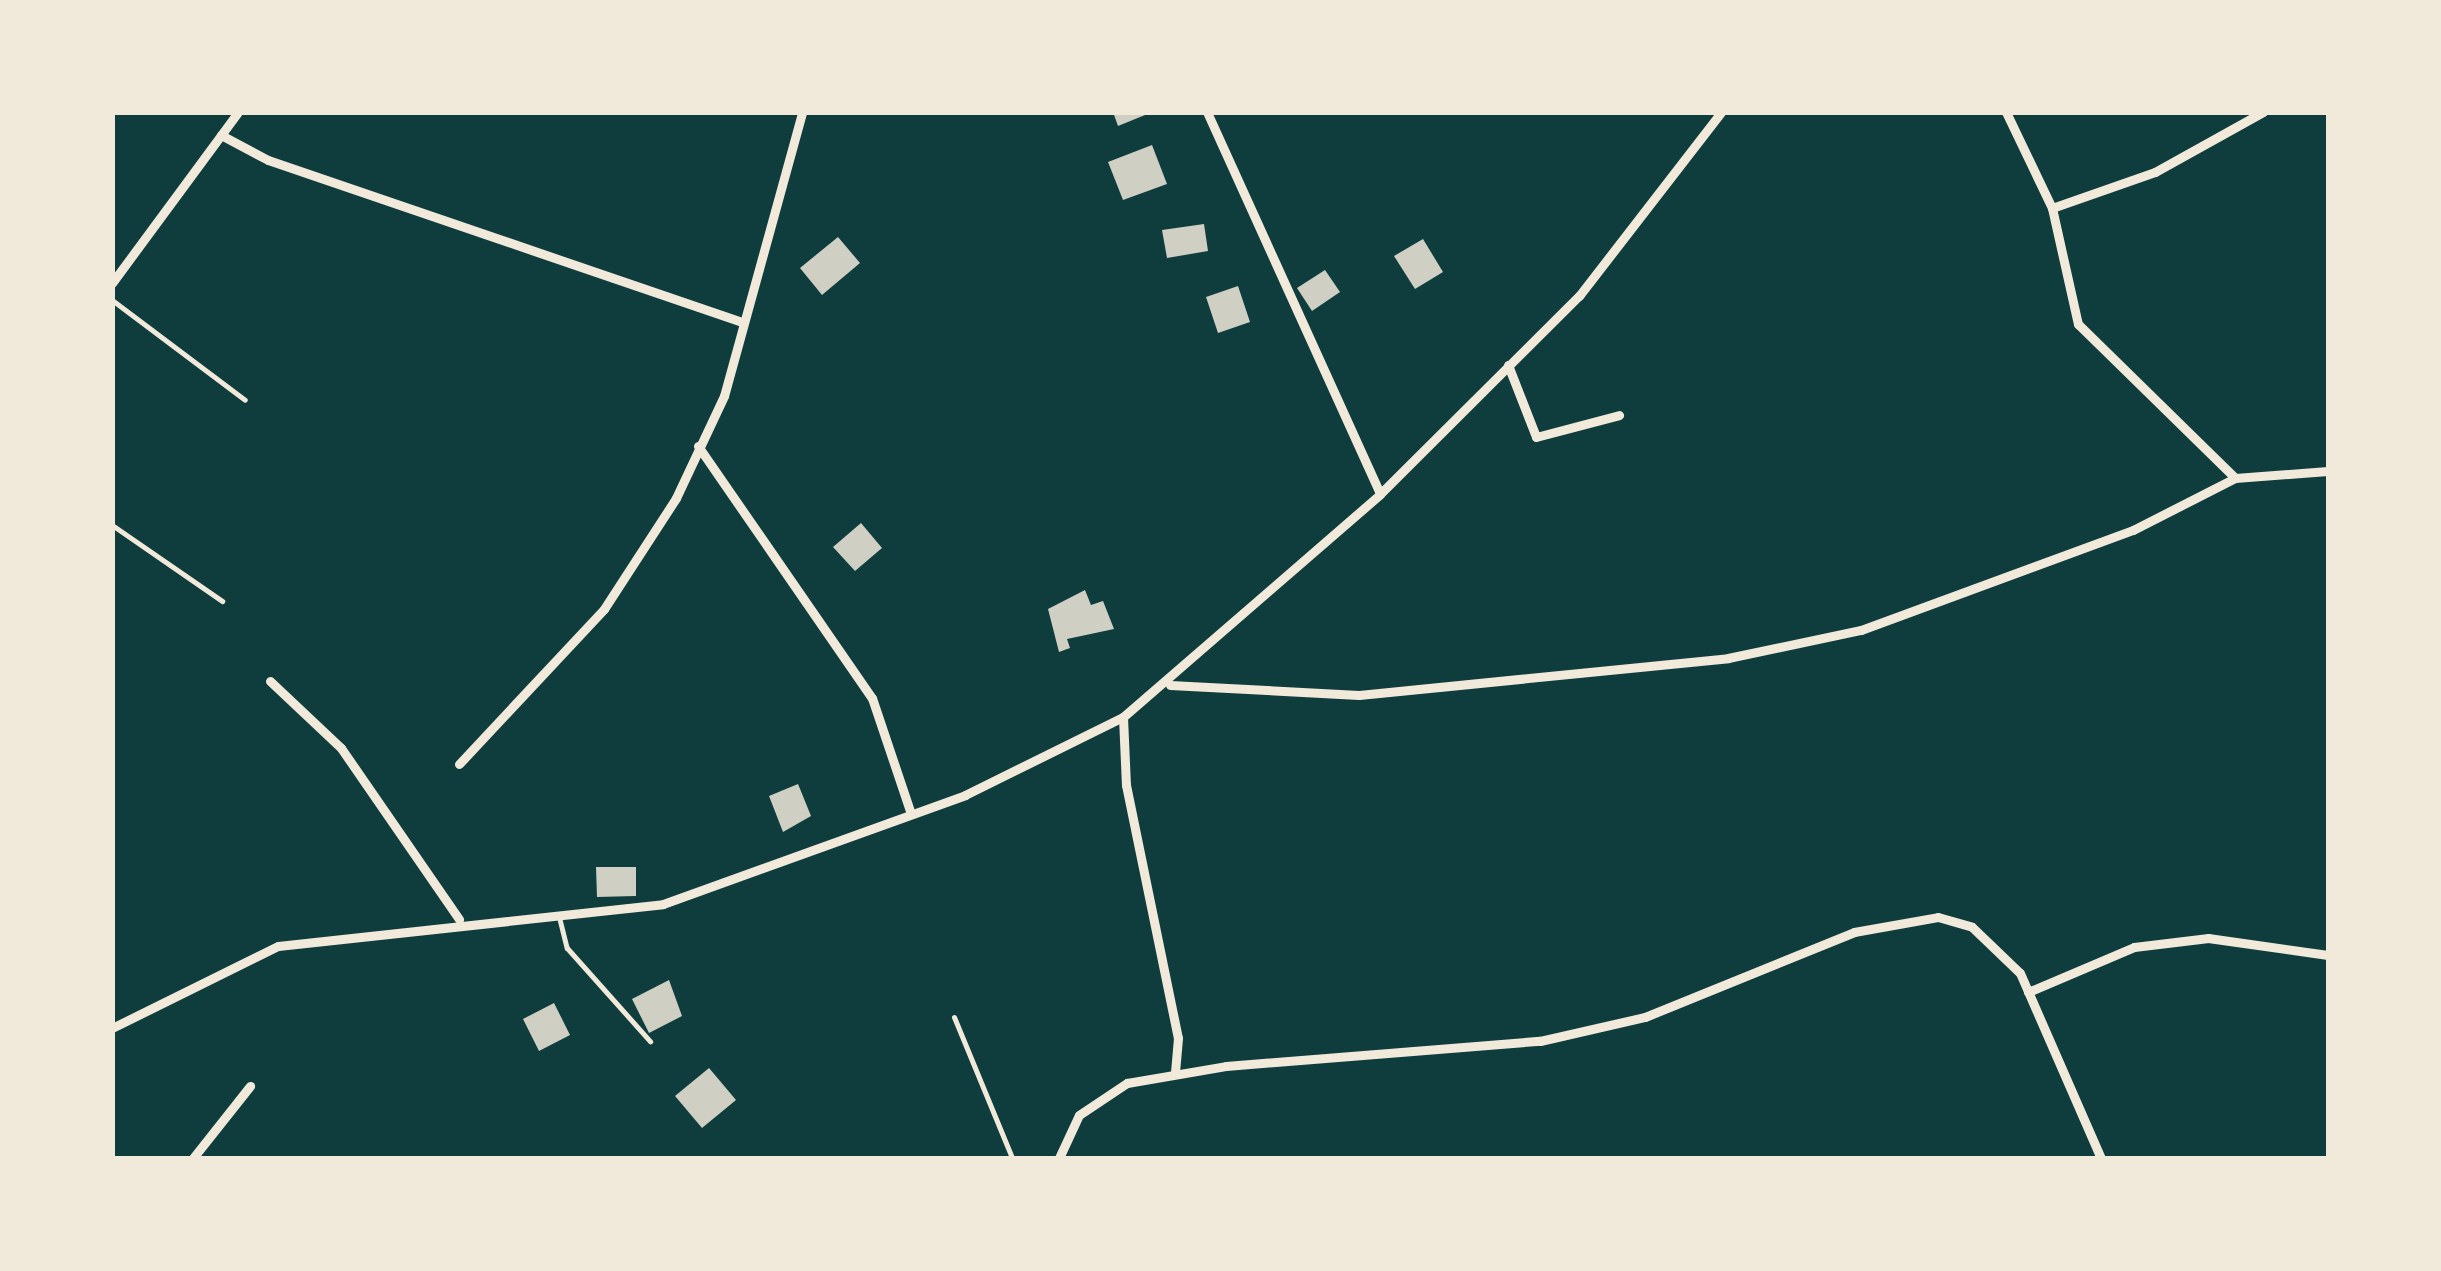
<!DOCTYPE html>
<html>
<head>
<meta charset="utf-8">
<style>
	body { margin:0 }
	#map { position:relative; width:2441px; height:1271px; overflow:hidden; background:#0f3d3e; font-family:Rubik,sans-serif }
	div>[style] { position:absolute }
	[style*='--x'] { left:calc(var(--x)*1px); top:calc(var(--y)*1px); width:calc(var(--w)*1px); rotate:calc(var(--a)*1deg) }
	.building>* { inset:0; background:#cfcfc3 }
	.service>* { height:5px; margin:-2.5px; padding:0 2.5px; transform-origin:2.5px; border-radius:2.5px; background:#f1e9da }
	.minor>* { height:9px; margin:-4.5px; padding:0 4.5px; transform-origin:4.5px; border-radius:4.5px; background:#f1e9da }
	span { translate:-50% -50%; white-space:nowrap; text-align:center; line-height:1.15; -webkit-text-stroke:9px #f1e9da; paint-order:stroke }
	.frame { position:absolute; inset:0; border:115px solid #f1e9da; pointer-events:none }
</style>
</head>
<body>
<div id="map">
	<div class="building">
		<i style="clip-path:polygon(1113px 112px,1150px 112px,1150px 113px,1118px 126px)"></i>
		<i style="clip-path:polygon(1152px 145px,1167px 184px,1123px 200px,1108px 162px)"></i>
		<i style="clip-path:polygon(1204px 224px,1208px 251px,1167px 258px,1162px 230px)"></i>
		<i style="clip-path:polygon(838px 237px,860px 263px,822px 295px,800px 268px)"></i>
		<i style="clip-path:polygon(1423px 239px,1443px 272px,1415px 289px,1394px 256px)"></i>
		<i style="clip-path:polygon(1325px 270px,1340px 292px,1312px 311px,1297px 288px)"></i>
		<i style="clip-path:polygon(1238px 286px,1250px 322px,1218px 333px,1206px 297px)"></i>
		<i style="clip-path:polygon(861px 523px,882px 548px,855px 571px,833px 547px)"></i>
		<i style="clip-path:polygon(1085px 590px,1091px 605px,1103px 601px,1114px 629px,1067px 639px,1070px 648px,1059px 652px,1048px 609px)"></i>
		<i style="clip-path:polygon(798px 784px,811px 816px,783px 832px,769px 796px)"></i>
		<i style="clip-path:polygon(596px 867px,636px 867px,636px 896px,597px 897px)"></i>
		<i style="clip-path:polygon(669px 980px,682px 1016px,649px 1033px,632px 999px)"></i>
		<i style="clip-path:polygon(554px 1003px,570px 1035px,539px 1051px,523px 1019px)"></i>
		<i style="clip-path:polygon(709px 1068px,736px 1100px,702px 1128px,675px 1096px)"></i>
	</div>
	<div class="service">
		<i style="--x:112;--y:300;--w:166;--a:36.9"></i>
		<i style="--x:112;--y:525;--w:134;--a:34.6"></i>
		<i style="--x:559;--y:917;--w:32;--a:76"></i>
		<i style="--x:567;--y:948;--w:125;--a:48.3"></i>
		<i style="--x:954;--y:1017;--w:152;--a:67.6"></i>
	</div>
	<div class="minor">
		<i style="--x:1207;--y:112;--w:419;--a:65.6"></i>
		<i style="--x:2006;--y:112;--w:106;--a:64.4"></i>
		<i style="--x:2052;--y:208;--w:119;--a:77.4"></i>
		<i style="--x:2078;--y:324;--w:220;--a:44.4"></i>
		<i style="--x:221;--y:135;--w:53;--a:28"></i>
		<i style="--x:268;--y:160;--w:501;--a:18.87"></i>
		<i style="--x:2052;--y:208;--w:109;--a:-19.3"></i>
		<i style="--x:2155;--y:172;--w:124;--a:-29.1"></i>
		<i style="--x:112;--y:283;--w:212;--a:-53.6"></i>
		<i style="--x:1508;--y:365;--w:77;--a:68.7"></i>
		<i style="--x:1536;--y:437;--w:86;--a:-14.8"></i>
		<i style="--x:698;--y:446;--w:306;--a:55.4"></i>
		<i style="--x:872;--y:698;--w:122;--a:71.4"></i>
		<i style="--x:270;--y:681;--w:98;--a:43.3"></i>
		<i style="--x:341;--y:748;--w:208;--a:55.4"></i>
		<i style="--x:1170;--y:685;--w:189;--a:3"></i>
		<i style="--x:1359;--y:695;--w:371;--a:-5.7"></i>
		<i style="--x:1728;--y:658;--w:136;--a:-11.9"></i>
		<i style="--x:1861;--y:630;--w:290;--a:-20.2"></i>
		<i style="--x:2133;--y:530;--w:114;--a:-27"></i>
		<i style="--x:2235;--y:478;--w:93;--a:-4.3"></i>
		<i style="--x:1123;--y:717;--w:68;--a:87.5"></i>
		<i style="--x:1126;--y:785;--w:258;--a:78.4"></i>
		<i style="--x:1178;--y:1038;--w:34;--a:95"></i>
		<i style="--x:459;--y:764;--w:212;--a:-46.9"></i>
		<i style="--x:604;--y:609;--w:132;--a:-57"></i>
		<i style="--x:676;--y:498;--w:113;--a:-64.8"></i>
		<i style="--x:724;--y:396;--w:295;--a:-74.6"></i>
		<i style="--x:2028;--y:992;--w:115;--a:-23"></i>
		<i style="--x:2134;--y:947;--w:75;--a:-6.9"></i>
		<i style="--x:2208;--y:938;--w:121;--a:8.1"></i>
		<i style="--x:112;--y:1028;--w:185;--a:-26.3"></i>
		<i style="--x:278;--y:946;--w:387;--a:-6.2"></i>
		<i style="--x:663;--y:904;--w:321;--a:-19.8"></i>
		<i style="--x:965;--y:795;--w:176;--a:-26.3"></i>
		<i style="--x:1123;--y:717;--w:340;--a:-40.9"></i>
		<i style="--x:1380;--y:494;--w:281;--a:-44.9"></i>
		<i style="--x:1579;--y:296;--w:232;--a:-52.3"></i>
		<i style="--x:193;--y:1158;--w:92;--a:-51.6"></i>
		<i style="--x:1059;--y:1158;--w:47;--a:-65.1"></i>
		<i style="--x:1079;--y:1115;--w:58;--a:-33.7"></i>
		<i style="--x:1127;--y:1083;--w:100;--a:-9.7"></i>
		<i style="--x:1226;--y:1066;--w:315;--a:-4.6"></i>
		<i style="--x:1540;--y:1041;--w:108;--a:-12.9"></i>
		<i style="--x:1645;--y:1017;--w:226;--a:-22.1"></i>
		<i style="--x:1854;--y:932;--w:85;--a:-10.1"></i>
		<i style="--x:1938;--y:917;--w:35;--a:16"></i>
		<i style="--x:1972;--y:927;--w:66;--a:43.8"></i>
		<i style="--x:2020;--y:973;--w:202;--a:66.4"></i>
	</div>
	<div class="frame"></div>
</div>
</body>
</html>
